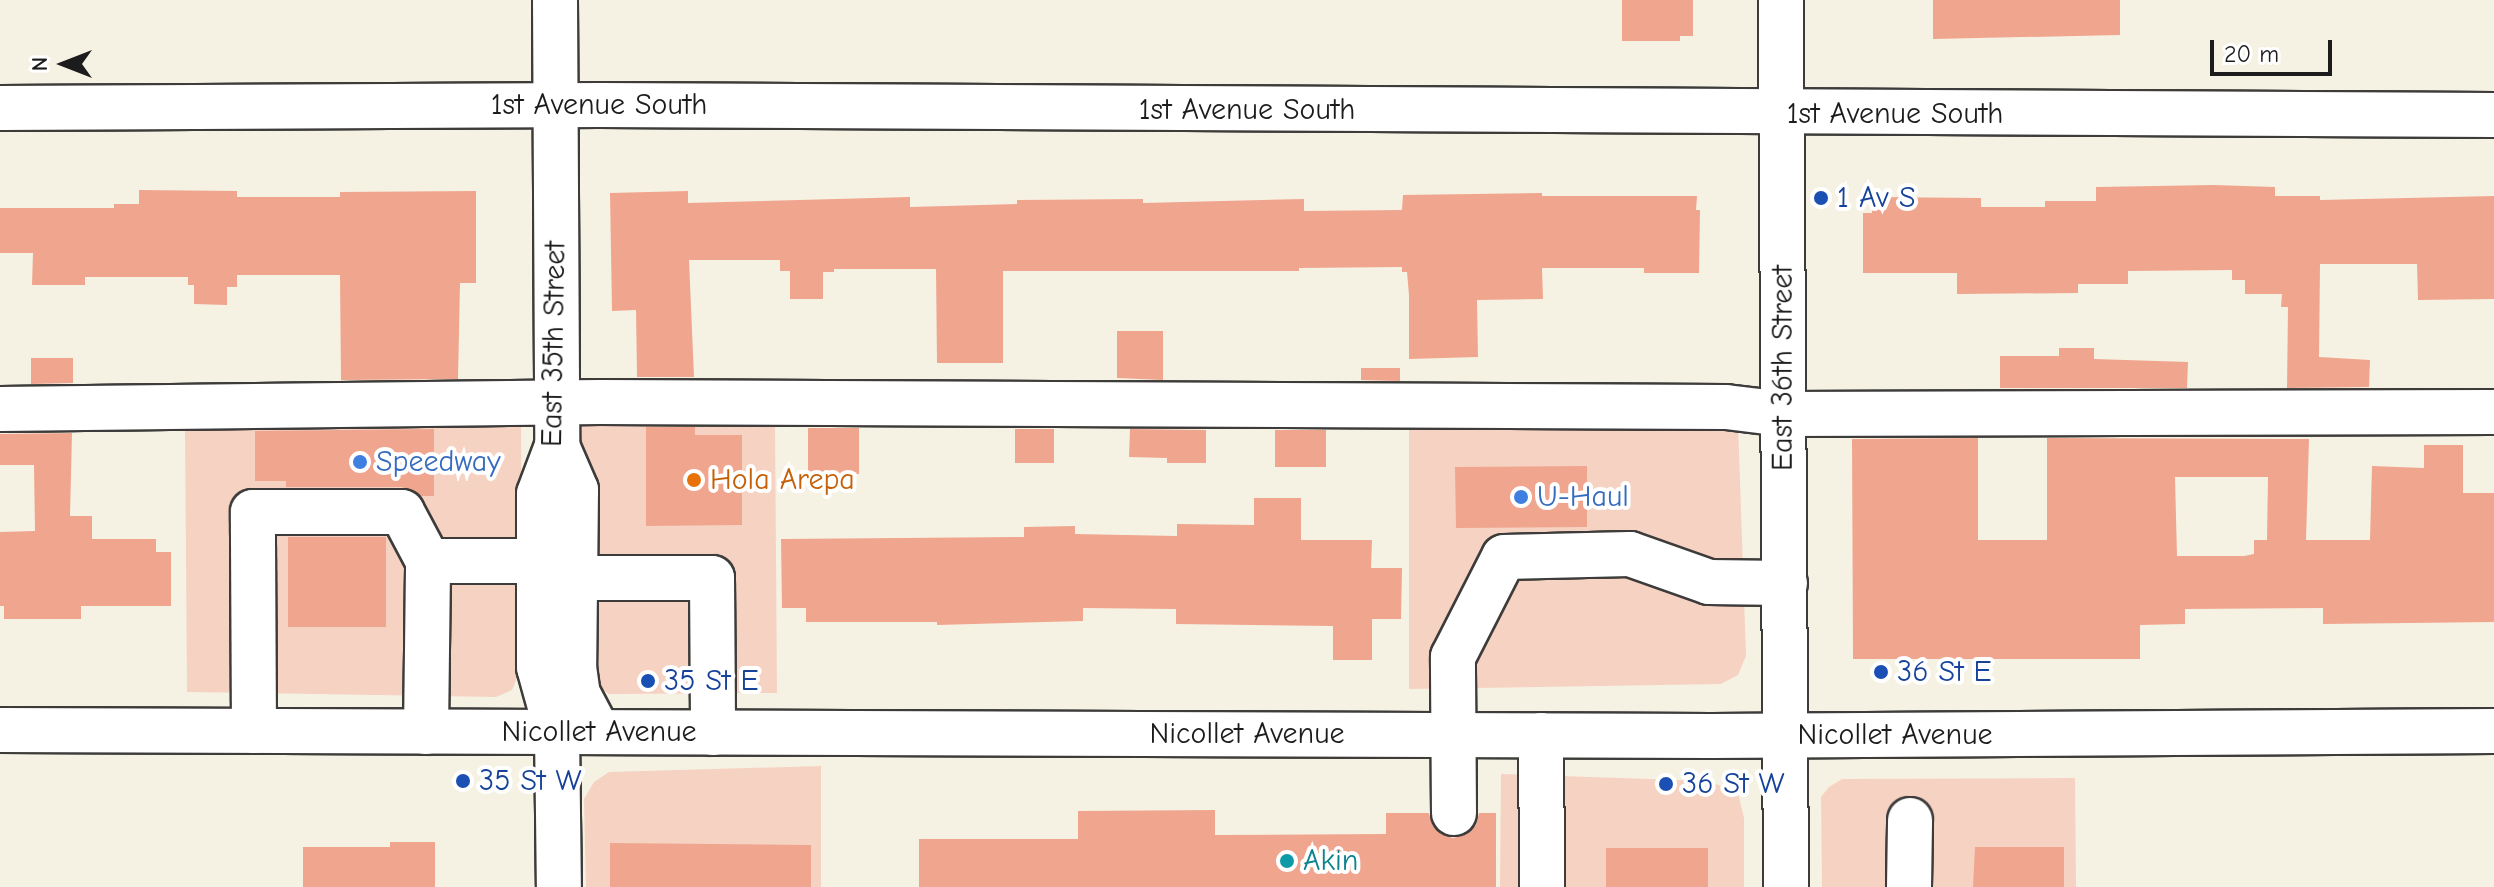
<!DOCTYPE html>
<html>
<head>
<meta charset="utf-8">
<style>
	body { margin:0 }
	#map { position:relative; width:2494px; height:887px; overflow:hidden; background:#f6f2e3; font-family:"Comic Neue",sans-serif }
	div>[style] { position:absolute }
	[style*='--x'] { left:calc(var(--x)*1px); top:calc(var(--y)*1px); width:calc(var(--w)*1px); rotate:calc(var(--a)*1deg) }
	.built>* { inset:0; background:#f6d2c3 }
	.building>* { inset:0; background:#f0a58f }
	.roads { filter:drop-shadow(2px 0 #3d3c3a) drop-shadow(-2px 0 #3d3c3a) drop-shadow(0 2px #3d3c3a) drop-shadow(0 -2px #3d3c3a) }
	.minor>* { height:44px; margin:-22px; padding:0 22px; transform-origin:22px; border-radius:22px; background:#fff }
	.major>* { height:44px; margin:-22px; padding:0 22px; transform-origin:22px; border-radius:22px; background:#fff }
	.dots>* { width:22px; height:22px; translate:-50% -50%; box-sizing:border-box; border:4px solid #fff; border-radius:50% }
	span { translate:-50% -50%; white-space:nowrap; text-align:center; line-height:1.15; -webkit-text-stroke:8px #fff; paint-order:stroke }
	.street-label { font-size:30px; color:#1c1c1c }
	.transit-label { font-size:30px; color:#164399 }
	.left { translate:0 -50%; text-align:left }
	.shop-label { font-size:30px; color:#366cbe }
	.food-label { font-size:30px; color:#c56008 }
	.culture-label { font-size:30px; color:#0d838f }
	.north { position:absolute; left:24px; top:24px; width:80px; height:80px; -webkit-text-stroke:6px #fff; paint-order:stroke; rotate:270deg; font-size:22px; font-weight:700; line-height:32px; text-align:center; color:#1c1c1c }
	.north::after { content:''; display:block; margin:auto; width:28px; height:36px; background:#1c1c1c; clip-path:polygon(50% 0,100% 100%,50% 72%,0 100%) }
	.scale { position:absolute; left:2210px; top:40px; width:122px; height:36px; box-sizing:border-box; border:4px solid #1c1c1c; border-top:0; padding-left:10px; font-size:24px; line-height:28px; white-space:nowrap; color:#1c1c1c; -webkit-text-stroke:6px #fff; paint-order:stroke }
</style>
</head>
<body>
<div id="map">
	<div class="built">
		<i style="clip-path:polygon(775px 422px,777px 693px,609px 694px,593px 683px,583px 665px,581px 424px)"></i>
		<i style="clip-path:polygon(1409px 422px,1738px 423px,1746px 656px,1738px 675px,1721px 684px,1409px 689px)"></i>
		<i style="clip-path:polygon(521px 425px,522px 666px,512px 690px,496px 697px,187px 692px,185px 428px)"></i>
		<i style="clip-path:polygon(821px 766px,821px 887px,586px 887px,584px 799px,594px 782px,609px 772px)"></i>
		<i style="clip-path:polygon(1501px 774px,1709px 781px,1738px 793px,1744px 818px,1744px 887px,1500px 887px)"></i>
		<i style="clip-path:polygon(2075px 778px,2076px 887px,1822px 887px,1821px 797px,1829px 787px,1842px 779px)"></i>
	</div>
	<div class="building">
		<i style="clip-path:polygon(1622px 0,1693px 0,1693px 36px,1680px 36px,1680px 41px,1622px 41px)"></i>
		<i style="clip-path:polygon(1933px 0,2120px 0,2120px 35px,1933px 39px)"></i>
		<i style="clip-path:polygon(2213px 185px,2275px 187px,2275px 196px,2320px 196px,2320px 200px,2494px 196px,2494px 299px,2418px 300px,2417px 264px,2320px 264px,2319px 357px,2370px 360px,2369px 387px,2287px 388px,2288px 307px,2281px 307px,2282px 294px,2245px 294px,2245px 280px,2232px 280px,2232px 270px,2128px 271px,2128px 284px,2078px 284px,2078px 293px,1957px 294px,1957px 273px,1863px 273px,1863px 213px,1872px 213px,1872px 197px,1981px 198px,1981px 207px,2045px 207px,2045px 201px,2096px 201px,2096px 187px)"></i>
		<i style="clip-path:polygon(139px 190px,237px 191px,237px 197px,340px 197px,340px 192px,476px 191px,476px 283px,460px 283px,458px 379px,341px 380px,340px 275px,237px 275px,237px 287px,227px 287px,227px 305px,194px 304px,194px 285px,188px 285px,188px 277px,85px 277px,85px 285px,32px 285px,33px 253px,0 253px,0 208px,114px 208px,114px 204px,139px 204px)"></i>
		<i style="clip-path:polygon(688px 191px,688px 203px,910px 197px,910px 207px,1017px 204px,1017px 200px,1143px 199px,1143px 203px,1304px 199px,1304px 211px,1402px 210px,1403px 195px,1542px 193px,1542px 196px,1697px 196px,1696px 210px,1700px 210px,1699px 273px,1644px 273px,1644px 268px,1542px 268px,1543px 299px,1477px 300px,1478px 357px,1409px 359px,1409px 295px,1407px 272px,1402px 272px,1402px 267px,1299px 268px,1299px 271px,1003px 271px,1003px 363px,937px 363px,936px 269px,834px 269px,834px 272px,823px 272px,823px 299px,790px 299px,790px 271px,780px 271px,780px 260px,689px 260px,694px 377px,637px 377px,636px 310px,612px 311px,610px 193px)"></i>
		<i style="clip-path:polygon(1117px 331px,1163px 331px,1163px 380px,1117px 378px)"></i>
		<i style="clip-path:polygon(2059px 348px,2094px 348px,2094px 359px,2188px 362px,2187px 388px,2000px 388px,2000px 356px,2059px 356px)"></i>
		<i style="clip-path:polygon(31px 358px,73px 358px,73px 383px,31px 384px)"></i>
		<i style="clip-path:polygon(1361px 368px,1400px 368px,1400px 381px,1361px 380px)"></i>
		<i style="clip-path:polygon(646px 427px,695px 427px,695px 435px,742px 435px,742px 525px,646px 526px)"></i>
		<i style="clip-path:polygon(808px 428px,859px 428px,859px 474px,808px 474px)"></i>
		<i style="clip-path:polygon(434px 429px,434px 496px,420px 496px,402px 487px,286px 487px,286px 481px,255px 481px,255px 431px)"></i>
		<i style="clip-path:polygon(1015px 429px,1054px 429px,1054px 463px,1015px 463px)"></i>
		<i style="clip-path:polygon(1130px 429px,1206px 430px,1206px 463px,1167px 463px,1167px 458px,1129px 457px)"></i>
		<i style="clip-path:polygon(1275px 430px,1326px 430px,1326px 467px,1275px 467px)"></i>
		<i style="clip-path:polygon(72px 433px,70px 516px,92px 516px,92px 539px,156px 539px,156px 552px,171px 552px,171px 606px,81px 606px,81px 619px,4px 619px,4px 606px,0 606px,0 532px,35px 531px,34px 465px,0 465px,0 434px)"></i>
		<i style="clip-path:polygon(evenodd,1978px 438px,1978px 540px,2047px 540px,2047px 438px,2309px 439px,2306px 540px,2370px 540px,2372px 466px,2424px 468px,2424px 445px,2463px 445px,2463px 493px,2494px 493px,2494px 622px,2323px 624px,2323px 608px,2185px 609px,2185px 624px,2140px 625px,2140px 659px,1853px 659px,1852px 439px,1978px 438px,2175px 477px,2268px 477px,2267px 540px,2254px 540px,2254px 554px,2244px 556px,2177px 556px,2175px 477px)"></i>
		<i style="clip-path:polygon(1587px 466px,1587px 527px,1456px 528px,1455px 467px)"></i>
		<i style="clip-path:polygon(1254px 498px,1301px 498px,1301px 540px,1372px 540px,1371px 568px,1402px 568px,1401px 619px,1372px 619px,1372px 660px,1333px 660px,1333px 626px,1176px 624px,1176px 609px,1083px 608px,1083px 621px,937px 625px,937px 622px,806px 622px,806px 608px,782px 608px,781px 539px,1024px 537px,1024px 527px,1075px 526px,1075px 534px,1177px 536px,1177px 524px,1254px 525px)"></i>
		<i style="clip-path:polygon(288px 537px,386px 537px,386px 627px,288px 627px)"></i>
		<i style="clip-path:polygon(1215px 810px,1215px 835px,1386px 834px,1386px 813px,1429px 813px,1433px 826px,1441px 834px,1453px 838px,1467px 834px,1476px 825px,1479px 813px,1496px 813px,1496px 887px,919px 887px,919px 839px,1078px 839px,1078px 811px)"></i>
		<i style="clip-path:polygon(390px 842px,435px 842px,435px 887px,303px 887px,303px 847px,390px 847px)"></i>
		<i style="clip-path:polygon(610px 843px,811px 845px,811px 887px,610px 887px)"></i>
		<i style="clip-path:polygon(1975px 847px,2064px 847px,2064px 887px,1973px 887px)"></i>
		<i style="clip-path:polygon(1606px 848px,1708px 848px,1708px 887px,1606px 887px)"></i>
	</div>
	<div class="roads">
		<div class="minor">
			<i style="--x:555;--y:0;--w:446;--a:89.7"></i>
			<i style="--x:557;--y:446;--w:51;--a:110.6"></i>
			<i style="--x:539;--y:494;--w:173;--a:90"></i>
			<i style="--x:539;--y:667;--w:67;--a:74.5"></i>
			<i style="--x:557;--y:732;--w:155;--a:89.3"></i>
			<i style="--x:1781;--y:0;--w:887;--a:89.68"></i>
			<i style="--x:0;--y:108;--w:600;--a:-0.29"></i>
			<i style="--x:600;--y:105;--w:1894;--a:0.3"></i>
			<i style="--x:0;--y:409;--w:600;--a:-0.67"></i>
			<i style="--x:600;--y:402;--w:1126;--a:0.25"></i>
			<i style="--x:1726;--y:407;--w:57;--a:7"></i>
			<i style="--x:1783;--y:414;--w:711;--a:-0.16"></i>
			<i style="--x:557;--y:446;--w:48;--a:66.6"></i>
			<i style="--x:576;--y:490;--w:177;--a:90.6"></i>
			<i style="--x:574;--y:667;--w:27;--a:82"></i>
			<i style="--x:578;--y:694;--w:43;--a:62.2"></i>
			<i style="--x:574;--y:578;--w:138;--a:0"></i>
			<i style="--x:712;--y:578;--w:155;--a:89.6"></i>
			<i style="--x:254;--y:731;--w:219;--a:-90.3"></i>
			<i style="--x:253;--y:512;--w:149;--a:0"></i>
			<i style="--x:402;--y:512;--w:55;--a:62"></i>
			<i style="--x:426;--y:732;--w:171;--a:-89.3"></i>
			<i style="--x:428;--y:561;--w:111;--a:0"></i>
			<i style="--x:1541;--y:735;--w:152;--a:89.6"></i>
			<i style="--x:1454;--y:813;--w:156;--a:-90.4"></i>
			<i style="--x:1453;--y:657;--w:112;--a:-63"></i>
			<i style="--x:1504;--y:557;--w:126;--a:-1.4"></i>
			<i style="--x:1630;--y:554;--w:84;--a:19.5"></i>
			<i style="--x:1709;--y:582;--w:76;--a:0.8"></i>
			<i style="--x:1909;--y:887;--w:67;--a:-89.1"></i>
		</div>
		<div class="major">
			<i style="--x:0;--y:730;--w:1712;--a:0.2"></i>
			<i style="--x:1712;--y:736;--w:782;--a:-0.37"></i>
		</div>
	</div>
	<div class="dots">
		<i style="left:1821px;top:198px;background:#1a4fb4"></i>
		<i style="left:360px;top:462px;background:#3f7fe0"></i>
		<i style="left:694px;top:480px;background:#e8710a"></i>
		<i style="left:1521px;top:497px;background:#3f7fe0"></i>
		<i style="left:1881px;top:672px;background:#1a4fb4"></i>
		<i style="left:648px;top:681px;background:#1a4fb4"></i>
		<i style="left:463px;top:781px;background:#1a4fb4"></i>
		<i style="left:1666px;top:784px;background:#1a4fb4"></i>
		<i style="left:1287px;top:861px;background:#0f9aa8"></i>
	</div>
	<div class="street-label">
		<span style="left:599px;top:105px">1st Avenue South</span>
		<span style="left:1247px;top:110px">1st Avenue South</span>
		<span style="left:1895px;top:114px">1st Avenue South</span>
		<span style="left:554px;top:344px;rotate:-89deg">East 35th Street</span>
		<span style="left:1783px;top:368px;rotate:-90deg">East 36th Street</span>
		<span style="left:599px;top:732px">Nicollet Avenue</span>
		<span style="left:1247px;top:734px">Nicollet Avenue</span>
		<span style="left:1895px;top:735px">Nicollet Avenue</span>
	</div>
	<div class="transit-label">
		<span class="left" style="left:1837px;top:198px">1 Av S</span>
		<span class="left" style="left:1897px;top:672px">36 St E</span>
		<span class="left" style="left:664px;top:681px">35 St E</span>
		<span class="left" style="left:479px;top:781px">35 St W</span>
		<span class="left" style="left:1682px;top:784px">36 St W</span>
	</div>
	<div class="shop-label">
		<span class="left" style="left:376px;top:462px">Speedway</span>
		<span class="left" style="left:1537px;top:497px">U-Haul</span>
	</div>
	<div class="food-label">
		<span class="left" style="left:710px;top:480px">Hola Arepa</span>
	</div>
	<div class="culture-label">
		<span class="left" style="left:1303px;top:861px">Akin</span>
	</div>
	<div class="north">N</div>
	<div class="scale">20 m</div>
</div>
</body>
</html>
